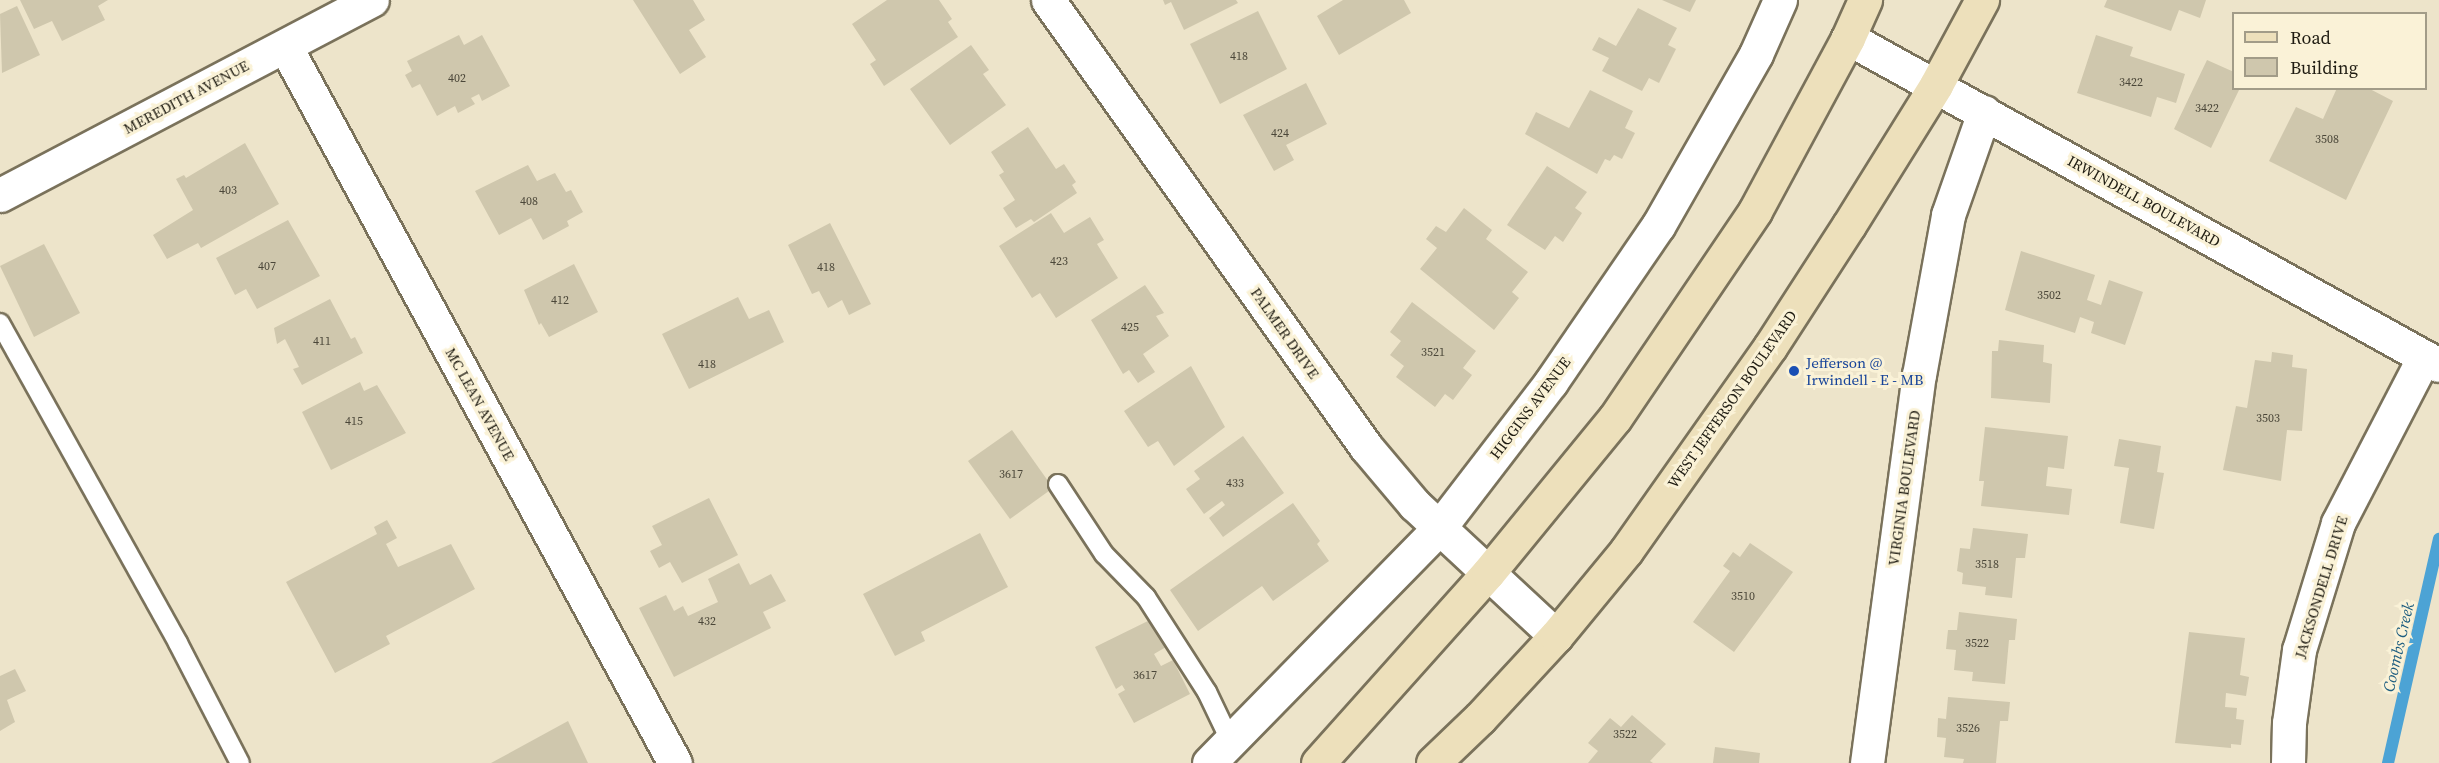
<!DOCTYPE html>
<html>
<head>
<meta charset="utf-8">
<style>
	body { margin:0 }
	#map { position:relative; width:2439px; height:763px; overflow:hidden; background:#ede4ca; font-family:"Source Serif 4",serif }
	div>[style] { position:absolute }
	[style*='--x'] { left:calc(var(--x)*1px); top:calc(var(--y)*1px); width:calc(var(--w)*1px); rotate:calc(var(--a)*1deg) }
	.stream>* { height:12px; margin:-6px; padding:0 6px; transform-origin:6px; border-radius:6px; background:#4ca3d5 }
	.building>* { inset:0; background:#cfc7ad }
	.roads { filter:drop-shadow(2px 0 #7a725b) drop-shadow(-2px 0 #7a725b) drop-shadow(0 2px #7a725b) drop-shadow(0 -2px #7a725b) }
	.service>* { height:18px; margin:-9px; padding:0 9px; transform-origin:9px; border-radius:9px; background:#fff }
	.minor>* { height:33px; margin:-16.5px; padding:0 16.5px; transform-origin:16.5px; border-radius:16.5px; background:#fff }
	.secondary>* { height:33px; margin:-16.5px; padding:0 16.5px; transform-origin:16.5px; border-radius:16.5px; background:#ede0bb }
	.dots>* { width:16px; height:16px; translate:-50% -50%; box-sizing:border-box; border:3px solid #faf2d7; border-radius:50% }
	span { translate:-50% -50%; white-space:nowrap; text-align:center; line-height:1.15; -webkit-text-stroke:6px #faf2d7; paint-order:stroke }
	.number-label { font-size:12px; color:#4b4739 }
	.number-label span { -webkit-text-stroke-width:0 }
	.street-label { font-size:15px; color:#1f1c12 }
	.transit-label { font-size:15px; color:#164399 }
	.left { translate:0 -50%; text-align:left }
	.water-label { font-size:16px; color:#1c5c7f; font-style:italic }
	.legend { position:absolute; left:2232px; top:12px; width:195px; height:78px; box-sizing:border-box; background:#faf2d7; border:2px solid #a29c88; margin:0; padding:8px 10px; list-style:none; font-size:18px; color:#1f1c12 }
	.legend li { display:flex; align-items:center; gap:12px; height:30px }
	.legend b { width:30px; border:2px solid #a29c88 }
</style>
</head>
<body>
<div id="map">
	<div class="stream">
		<i style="--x:2388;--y:763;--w:230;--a:-77.2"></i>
	</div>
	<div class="building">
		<i style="clip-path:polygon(20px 0,108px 0,98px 6px,105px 20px,62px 41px,52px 21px,34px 29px)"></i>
		<i style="clip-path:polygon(633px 0,693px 0,705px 20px,689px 30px,706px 57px,680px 74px)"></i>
		<i style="clip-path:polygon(887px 0,939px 0,952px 19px,948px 22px,958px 37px,884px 86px,870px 64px,876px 60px,852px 24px)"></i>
		<i style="clip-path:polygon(1163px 0,1236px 0,1238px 3px,1184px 30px,1171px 2px,1165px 5px)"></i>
		<i style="clip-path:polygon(1343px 0,1404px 0,1411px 13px,1339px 55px,1317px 16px)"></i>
		<i style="clip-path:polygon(1662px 0,1696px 0,1690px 12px)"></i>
		<i style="clip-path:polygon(2107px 0,2206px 0,2200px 18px,2179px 10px,2171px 31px,2104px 7px)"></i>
		<i style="clip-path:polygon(17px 6px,40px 55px,2px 73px,0 14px)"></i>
		<i style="clip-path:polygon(1638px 8px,1677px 28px,1668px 45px,1676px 49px,1659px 83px,1649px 78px,1642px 91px,1602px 71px,1609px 58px,1592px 50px,1599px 37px,1616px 46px)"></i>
		<i style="clip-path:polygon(1258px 11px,1287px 69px,1220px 104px,1190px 44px)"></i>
		<i style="clip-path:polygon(459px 35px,464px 45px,482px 35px,510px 86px,482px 101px,479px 94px,471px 98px,475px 104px,458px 113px,455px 106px,437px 116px,420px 84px,412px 88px,405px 75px,412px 71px,407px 61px)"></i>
		<i style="clip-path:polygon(2096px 35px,2133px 47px,2130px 56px,2185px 74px,2176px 103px,2157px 97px,2151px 117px,2077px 93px)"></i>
		<i style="clip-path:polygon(971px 45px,989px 70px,983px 74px,1006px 105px,950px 145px,910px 89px)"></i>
		<i style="clip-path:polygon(2207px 60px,2234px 72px,2234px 88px,2240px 88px,2211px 148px,2174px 129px)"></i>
		<i style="clip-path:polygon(1306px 83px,1327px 124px,1286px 145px,1294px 160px,1274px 171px,1243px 115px)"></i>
		<i style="clip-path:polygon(2337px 88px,2368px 88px,2393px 101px,2346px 200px,2269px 161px,2296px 107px,2323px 119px)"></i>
		<i style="clip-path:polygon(1590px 90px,1633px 111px,1625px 128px,1635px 133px,1622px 159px,1614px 155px,1610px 161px,1605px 159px,1597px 174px,1525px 134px,1536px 112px,1569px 128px)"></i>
		<i style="clip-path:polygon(1028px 127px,1056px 169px,1064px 164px,1076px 182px,1072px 185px,1077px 193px,1034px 222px,1031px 219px,1016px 228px,1003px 208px,1015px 200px,999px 175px,1004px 172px,991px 152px)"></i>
		<i style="clip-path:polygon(245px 143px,279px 204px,201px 248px,198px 243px,167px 259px,153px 235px,193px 210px,176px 179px,184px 175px,186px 178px)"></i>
		<i style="clip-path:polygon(528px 165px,537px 181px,555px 173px,566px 192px,571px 190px,583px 212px,567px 221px,569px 226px,543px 240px,531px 218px,499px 235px,475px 191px)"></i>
		<i style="clip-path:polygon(1547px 166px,1587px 192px,1575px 208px,1582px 213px,1563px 242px,1555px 236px,1545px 250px,1507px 225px)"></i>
		<i style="clip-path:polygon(1464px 208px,1492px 230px,1486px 239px,1528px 272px,1512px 292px,1519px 298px,1494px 330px,1420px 269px,1437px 248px,1426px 239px,1436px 226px,1446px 232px)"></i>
		<i style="clip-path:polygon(1051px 213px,1064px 233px,1090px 217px,1104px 240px,1097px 244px,1118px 278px,1056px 318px,1040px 293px,1032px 298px,999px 246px)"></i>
		<i style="clip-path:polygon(288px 220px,320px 276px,257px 309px,246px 289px,235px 295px,216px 258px)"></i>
		<i style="clip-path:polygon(830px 223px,871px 304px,849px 315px,842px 300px,828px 308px,819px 291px,812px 294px,788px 245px)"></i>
		<i style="clip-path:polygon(44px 244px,80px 313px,34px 337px,0 266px)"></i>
		<i style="clip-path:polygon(2021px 251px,2095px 275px,2087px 300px,2101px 305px,2109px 280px,2143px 292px,2125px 345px,2091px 333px,2094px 322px,2080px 317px,2075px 333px,2005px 310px)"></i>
		<i style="clip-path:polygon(574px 264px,598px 312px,549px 337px,541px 323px,539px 325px,524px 290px)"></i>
		<i style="clip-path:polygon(1145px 285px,1164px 313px,1156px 316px,1169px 336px,1143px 354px,1155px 372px,1138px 383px,1129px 370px,1123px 374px,1091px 320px)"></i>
		<i style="clip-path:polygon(738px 297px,749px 319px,769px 310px,784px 342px,689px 389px,662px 334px)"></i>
		<i style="clip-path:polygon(330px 299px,351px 339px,355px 337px,363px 353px,302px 385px,293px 369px,299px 367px,285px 339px,277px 344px,274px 328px)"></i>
		<i style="clip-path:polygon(1412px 302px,1476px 351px,1463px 368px,1472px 375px,1453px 400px,1445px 394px,1435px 407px,1396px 377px,1404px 366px,1390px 355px,1401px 341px,1390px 332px)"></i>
		<i style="clip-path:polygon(1999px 340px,2044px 345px,2043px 362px,2052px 364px,2050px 403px,1991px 398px,1992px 351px,1998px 351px)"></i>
		<i style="clip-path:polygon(2272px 352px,2293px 355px,2292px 367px,2307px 369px,2302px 431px,2287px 430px,2281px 481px,2223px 470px,2236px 406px,2247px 408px,2255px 360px,2271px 362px)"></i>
		<i style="clip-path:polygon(1191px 366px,1225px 427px,1174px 466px,1158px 441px,1148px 447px,1124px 411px)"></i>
		<i style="clip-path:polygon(360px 382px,364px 391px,377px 385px,406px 433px,331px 470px,302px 412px)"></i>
		<i style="clip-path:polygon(1985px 427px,2068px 436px,2064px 469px,2048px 467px,2046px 486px,2072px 489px,2069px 515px,1981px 506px,1984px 481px,1979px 481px)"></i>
		<i style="clip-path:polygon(1012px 430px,1053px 488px,1010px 519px,968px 461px)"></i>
		<i style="clip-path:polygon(1243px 436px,1284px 493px,1223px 537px,1209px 518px,1225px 505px,1222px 501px,1204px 514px,1186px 489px,1200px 479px,1194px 471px)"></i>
		<i style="clip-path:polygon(2119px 439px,2161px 446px,2157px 472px,2164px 473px,2154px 529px,2120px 523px,2129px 468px,2114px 466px)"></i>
		<i style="clip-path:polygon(709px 498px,738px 555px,682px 583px,670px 562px,659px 568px,650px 551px,662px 545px,652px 526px)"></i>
		<i style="clip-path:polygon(1293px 503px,1320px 541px,1317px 544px,1329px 561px,1273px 601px,1262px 586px,1198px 631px,1170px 590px)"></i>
		<i style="clip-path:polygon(387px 520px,397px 538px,386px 544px,398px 567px,451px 544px,475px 589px,386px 636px,390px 644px,335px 673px,286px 582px,377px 534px,374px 527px)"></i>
		<i style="clip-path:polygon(1973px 528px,2028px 534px,2025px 558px,2016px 558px,2012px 598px,1985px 595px,1986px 587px,1962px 584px,1963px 573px,1957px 571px,1960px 548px,1970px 549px)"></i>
		<i style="clip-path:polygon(980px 533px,1008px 587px,921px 632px,925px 641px,895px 656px,863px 594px)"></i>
		<i style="clip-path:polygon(1750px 543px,1793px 572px,1734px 652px,1693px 622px,1730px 571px,1723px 566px,1733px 552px,1740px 557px)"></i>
		<i style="clip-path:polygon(739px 563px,750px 585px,771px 574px,786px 601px,763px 612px,771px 628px,674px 677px,639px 608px,666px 595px,674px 611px,683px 606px,688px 616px,718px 602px,708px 579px)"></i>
		<i style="clip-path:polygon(1959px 612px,2017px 619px,2015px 640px,2009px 640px,2005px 684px,1972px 681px,1973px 672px,1954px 670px,1956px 650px,1946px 649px,1948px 630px,1957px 630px)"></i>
		<i style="clip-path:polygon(1152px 619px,1166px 647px,1154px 654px,1161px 666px,1173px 660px,1190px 694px,1134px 723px,1118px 694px,1125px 690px,1122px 685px,1116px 689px,1095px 647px)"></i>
		<i style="clip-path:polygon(2189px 632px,2245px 638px,2240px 675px,2249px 677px,2246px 696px,2226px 693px,2225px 707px,2237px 708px,2236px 719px,2244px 720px,2241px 745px,2231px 744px,2231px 748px,2175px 743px)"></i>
		<i style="clip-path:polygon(15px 669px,26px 691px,7px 700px,15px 722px,0 731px,0 676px)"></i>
		<i style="clip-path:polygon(1948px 697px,2010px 702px,2008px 721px,2000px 721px,1996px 763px,1963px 763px,1964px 759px,1944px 757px,1946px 738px,1937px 737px,1938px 718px,1946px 719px)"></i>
		<i style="clip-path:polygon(1632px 715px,1666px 744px,1650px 761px,1653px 763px,1588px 763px,1598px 751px,1588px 743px,1610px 718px,1621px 727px)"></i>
		<i style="clip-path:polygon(568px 721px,588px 763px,491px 763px)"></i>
		<i style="clip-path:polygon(1715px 747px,1760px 753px,1759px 763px,1713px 763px)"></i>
	</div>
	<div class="roads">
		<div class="service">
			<i style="--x:0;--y:323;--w:366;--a:60.9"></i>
			<i style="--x:178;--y:643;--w:135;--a:62.7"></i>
			<i style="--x:1058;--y:484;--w:84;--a:56.7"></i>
			<i style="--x:1104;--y:554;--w:60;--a:45.7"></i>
			<i style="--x:1146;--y:597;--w:113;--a:57.3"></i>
			<i style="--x:1207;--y:692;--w:55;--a:64.4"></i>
		</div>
		<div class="minor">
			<i style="--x:1048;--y:0;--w:549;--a:54.57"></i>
			<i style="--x:1366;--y:447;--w:75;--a:49.9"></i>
			<i style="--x:1414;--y:504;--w:194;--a:42.9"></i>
			<i style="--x:1848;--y:38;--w:675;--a:28.96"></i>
			<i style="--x:285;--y:46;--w:816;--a:61.46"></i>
			<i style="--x:0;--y:195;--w:420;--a:-27.7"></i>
			<i style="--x:1209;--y:763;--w:329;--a:-45.6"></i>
			<i style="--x:1439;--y:528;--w:184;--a:-52.5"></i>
			<i style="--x:1551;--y:382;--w:189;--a:-55.6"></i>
			<i style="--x:1658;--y:226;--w:198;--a:-60.3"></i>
			<i style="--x:1756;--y:54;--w:59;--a:-66"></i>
			<i style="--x:1867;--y:763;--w:391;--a:-82.4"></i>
			<i style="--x:1919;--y:375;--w:163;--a:-79.7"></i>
			<i style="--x:1948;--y:215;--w:109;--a:-70.7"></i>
			<i style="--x:2288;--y:763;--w:40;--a:-88.6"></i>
			<i style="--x:2289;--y:723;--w:74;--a:-82.2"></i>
			<i style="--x:2299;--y:650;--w:133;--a:-72.9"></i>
			<i style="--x:2338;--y:523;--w:187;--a:-62.6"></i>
		</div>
		<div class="secondary">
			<i style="--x:1318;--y:763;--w:255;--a:-48.2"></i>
			<i style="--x:1488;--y:573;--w:200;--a:-50.7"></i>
			<i style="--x:1615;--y:418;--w:250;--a:-55.9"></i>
			<i style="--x:1755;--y:211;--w:196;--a:-61.7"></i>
			<i style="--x:1848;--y:38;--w:42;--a:-65.9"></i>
			<i style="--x:1433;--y:763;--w:65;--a:-43.8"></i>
			<i style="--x:1480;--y:718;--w:112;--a:-47.2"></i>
			<i style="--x:1556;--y:636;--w:110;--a:-50.5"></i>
			<i style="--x:1626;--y:551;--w:250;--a:-54.8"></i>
			<i style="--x:1770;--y:347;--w:145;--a:-57.1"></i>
			<i style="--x:1849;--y:225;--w:165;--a:-58.1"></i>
			<i style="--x:1936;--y:85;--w:97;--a:-61.6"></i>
		</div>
	</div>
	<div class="dots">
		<i style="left:1794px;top:371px;background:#1a4fb4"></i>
	</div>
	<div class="number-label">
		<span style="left:1239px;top:57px">418</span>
		<span style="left:457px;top:79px">402</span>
		<span style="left:2131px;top:83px">3422</span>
		<span style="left:2207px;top:109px">3422</span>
		<span style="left:1280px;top:134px">424</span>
		<span style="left:2327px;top:140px">3508</span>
		<span style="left:228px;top:191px">403</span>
		<span style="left:529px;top:202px">408</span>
		<span style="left:1059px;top:262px">423</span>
		<span style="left:267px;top:267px">407</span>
		<span style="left:826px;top:268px">418</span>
		<span style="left:2049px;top:296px">3502</span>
		<span style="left:560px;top:301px">412</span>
		<span style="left:1130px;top:328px">425</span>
		<span style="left:322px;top:342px">411</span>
		<span style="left:1433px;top:353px">3521</span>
		<span style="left:707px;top:365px">418</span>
		<span style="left:2268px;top:419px">3503</span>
		<span style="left:354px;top:422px">415</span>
		<span style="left:1011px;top:475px">3617</span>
		<span style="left:1235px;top:484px">433</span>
		<span style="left:1987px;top:565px">3518</span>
		<span style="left:1743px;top:597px">3510</span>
		<span style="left:707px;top:622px">432</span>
		<span style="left:1977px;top:644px">3522</span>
		<span style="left:1145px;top:676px">3617</span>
		<span style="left:1968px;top:729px">3526</span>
		<span style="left:1625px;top:735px">3522</span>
	</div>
	<div class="street-label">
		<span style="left:186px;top:97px;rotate:-28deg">MEREDITH AVENUE</span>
		<span style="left:2144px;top:201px;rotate:29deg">IRWINDELL BOULEVARD</span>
		<span style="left:1285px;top:333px;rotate:55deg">PALMER DRIVE</span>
		<span style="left:1732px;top:399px;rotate:-55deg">WEST JEFFERSON BOULEVARD</span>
		<span style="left:480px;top:404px;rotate:61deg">MC LEAN AVENUE</span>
		<span style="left:1530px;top:408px;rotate:-53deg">HIGGINS AVENUE</span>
		<span style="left:1904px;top:488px;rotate:-82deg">VIRGINIA BOULEVARD</span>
		<span style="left:2321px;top:587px;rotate:-73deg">JACKSONDELL DRIVE</span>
	</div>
	<div class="transit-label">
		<span class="left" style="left:1806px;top:371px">Jefferson @<br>Irwindell - E - MB</span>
	</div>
	<div class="water-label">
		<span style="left:2398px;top:647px;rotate:-77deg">Coombs Creek</span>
	</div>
	<ul class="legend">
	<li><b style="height:8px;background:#ede0bb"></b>Road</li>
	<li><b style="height:16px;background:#cfc7ad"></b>Building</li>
	</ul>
</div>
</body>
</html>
